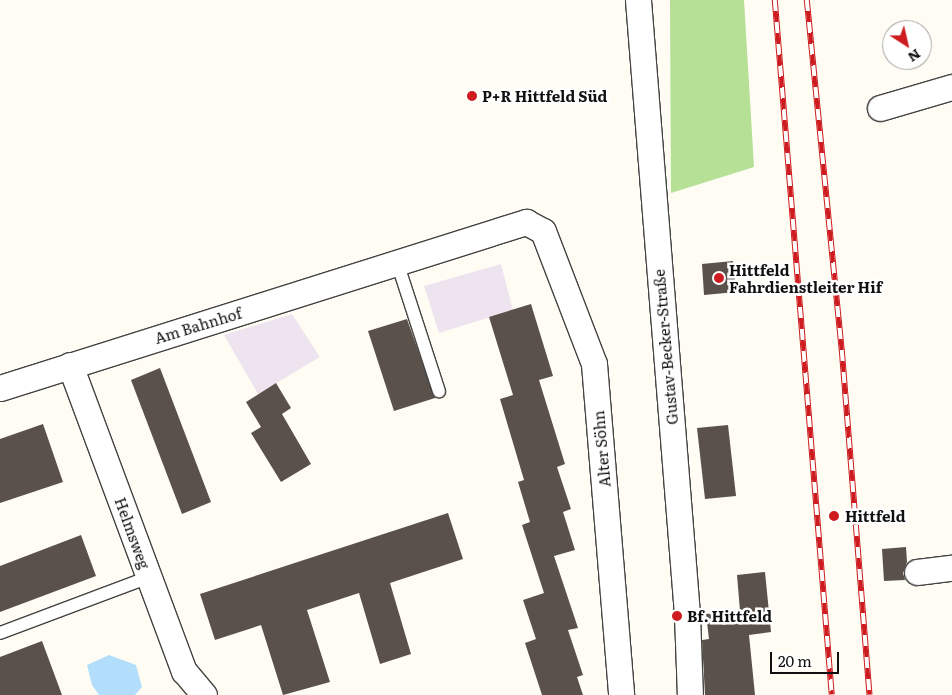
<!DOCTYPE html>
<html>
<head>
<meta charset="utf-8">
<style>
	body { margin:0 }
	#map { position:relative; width:952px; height:695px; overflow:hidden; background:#fffdf3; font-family:Literata,serif }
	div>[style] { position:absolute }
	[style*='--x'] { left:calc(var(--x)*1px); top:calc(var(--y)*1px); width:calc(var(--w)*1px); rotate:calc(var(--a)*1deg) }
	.industrial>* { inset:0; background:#eee4ef }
	.forest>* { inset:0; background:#b5e096 }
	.water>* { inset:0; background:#b3defb }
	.building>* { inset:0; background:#5a514b }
	.roads { filter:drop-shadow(1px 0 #434343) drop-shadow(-1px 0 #434343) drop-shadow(0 1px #434343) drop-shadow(0 -1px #434343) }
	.service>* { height:12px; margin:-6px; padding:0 6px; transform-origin:6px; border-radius:6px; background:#fff }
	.minor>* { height:25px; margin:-12.5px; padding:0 12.5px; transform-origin:12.5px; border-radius:12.5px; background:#fff }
	.rail>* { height:5.5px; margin-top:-2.75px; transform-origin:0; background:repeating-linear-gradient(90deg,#fff 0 11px,#cd1b1f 0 22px); box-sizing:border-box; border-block:1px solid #cd1b1f }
	.dots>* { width:14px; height:14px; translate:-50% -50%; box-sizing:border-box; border:2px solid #fff; border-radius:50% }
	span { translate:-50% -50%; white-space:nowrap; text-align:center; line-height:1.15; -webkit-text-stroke:5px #fff; paint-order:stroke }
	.poi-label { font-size:15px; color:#101010; font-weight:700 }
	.left { translate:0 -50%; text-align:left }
	.street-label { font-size:15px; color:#101010 }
	.north { position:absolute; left:882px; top:20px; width:50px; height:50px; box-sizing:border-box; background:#fff; border:1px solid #9f9f9f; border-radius:50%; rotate:145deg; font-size:14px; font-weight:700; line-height:20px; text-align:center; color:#101010 }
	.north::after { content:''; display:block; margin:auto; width:18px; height:22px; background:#cd1b1f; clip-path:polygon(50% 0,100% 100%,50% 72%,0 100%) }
	.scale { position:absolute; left:770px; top:652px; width:69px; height:22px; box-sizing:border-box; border:2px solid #101010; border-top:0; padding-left:6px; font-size:15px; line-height:18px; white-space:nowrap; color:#101010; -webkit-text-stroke:4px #fff; paint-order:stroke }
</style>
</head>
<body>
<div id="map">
	<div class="industrial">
		<i style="clip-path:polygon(501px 264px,513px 310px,439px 333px,424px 286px)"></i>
		<i style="clip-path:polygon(292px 314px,320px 357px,258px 394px,224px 335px)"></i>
	</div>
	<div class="forest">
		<i style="clip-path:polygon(670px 0,744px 0,754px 167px,671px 193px)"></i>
	</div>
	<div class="water">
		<i style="clip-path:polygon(109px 655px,136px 665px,142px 687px,135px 695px,99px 695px,92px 685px,87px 665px)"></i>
	</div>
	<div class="building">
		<i style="clip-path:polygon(733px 261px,736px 292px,704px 295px,702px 264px)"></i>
		<i style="clip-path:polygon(531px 304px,553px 376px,539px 380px,565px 464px,557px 467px,571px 509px,563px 512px,575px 550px,554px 556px,578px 628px,568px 630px,583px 675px,577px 677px,583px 695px,542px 695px,525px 643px,536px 639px,523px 600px,544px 593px,522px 525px,530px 522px,518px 482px,524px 480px,500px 399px,513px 395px,489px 317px)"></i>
		<i style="clip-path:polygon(407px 319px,435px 398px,394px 411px,368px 331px)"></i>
		<i style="clip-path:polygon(160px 368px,211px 502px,182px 514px,131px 380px)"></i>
		<i style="clip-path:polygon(276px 383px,291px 408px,282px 414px,311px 464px,281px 482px,251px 433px,261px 427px,246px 402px)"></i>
		<i style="clip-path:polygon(43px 424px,63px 482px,0 503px,0 439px)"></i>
		<i style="clip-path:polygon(728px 425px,736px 496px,705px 499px,697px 428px)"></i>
		<i style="clip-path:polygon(448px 513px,463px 559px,390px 583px,411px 654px,380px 664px,359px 593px,307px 610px,330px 682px,283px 695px,261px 625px,215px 640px,200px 594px)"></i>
		<i style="clip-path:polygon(81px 535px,96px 576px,0 612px,0 566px)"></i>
		<i style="clip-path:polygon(906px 547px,907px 562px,903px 573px,905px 580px,884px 581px,882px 549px)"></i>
		<i style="clip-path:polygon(765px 572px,771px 632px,749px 635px,755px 695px,705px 695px,702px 640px,709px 639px,706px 614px,740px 611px,737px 575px)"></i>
		<i style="clip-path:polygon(42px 641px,62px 695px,0 695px,0 657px)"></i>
	</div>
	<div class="roads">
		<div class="service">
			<i style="--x:397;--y:262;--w:136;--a:72"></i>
			<i style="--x:0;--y:633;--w:159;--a:-20.6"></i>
		</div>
		<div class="minor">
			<i style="--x:638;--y:0;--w:617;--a:85.44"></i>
			<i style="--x:687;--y:615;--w:80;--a:87.9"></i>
			<i style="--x:880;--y:108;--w:75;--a:-16.3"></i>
			<i style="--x:70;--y:365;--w:327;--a:69.6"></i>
			<i style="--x:184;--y:671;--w:31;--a:50"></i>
			<i style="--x:0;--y:388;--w:552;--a:-17.52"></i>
			<i style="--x:526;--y:222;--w:19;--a:28"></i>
			<i style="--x:543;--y:231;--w:142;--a:69"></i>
			<i style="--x:594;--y:364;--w:332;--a:85.3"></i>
			<i style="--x:917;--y:572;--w:35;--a:-7"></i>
		</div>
	</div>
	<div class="rail">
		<i style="--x:775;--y:0;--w:697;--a:85.31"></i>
		<i style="--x:807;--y:0;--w:352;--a:84.3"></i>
		<i style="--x:842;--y:350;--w:346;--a:85.4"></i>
	</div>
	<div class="dots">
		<i style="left:472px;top:96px;background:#cd1b1f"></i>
		<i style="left:719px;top:278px;background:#cd1b1f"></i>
		<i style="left:834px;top:516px;background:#cd1b1f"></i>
		<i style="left:677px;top:616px;background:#cd1b1f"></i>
	</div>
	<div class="poi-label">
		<span class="left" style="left:482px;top:96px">P+R Hittfeld Süd</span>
		<span class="left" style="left:729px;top:278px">Hittfeld<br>Fahrdienstleiter Hif</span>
		<span class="left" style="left:845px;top:516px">Hittfeld</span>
		<span class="left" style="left:687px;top:616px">Bf. Hittfeld</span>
	</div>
	<div class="street-label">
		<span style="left:198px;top:325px;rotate:-17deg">Am Bahnhof</span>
		<span style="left:665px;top:347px;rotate:-95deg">Gustav-Becker-Straße</span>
		<span style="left:601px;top:449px;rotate:-95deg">Alter Söhn</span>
		<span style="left:133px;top:533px;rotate:70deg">Helmsweg</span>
	</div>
	<div class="north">N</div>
	<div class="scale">20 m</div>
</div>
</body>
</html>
